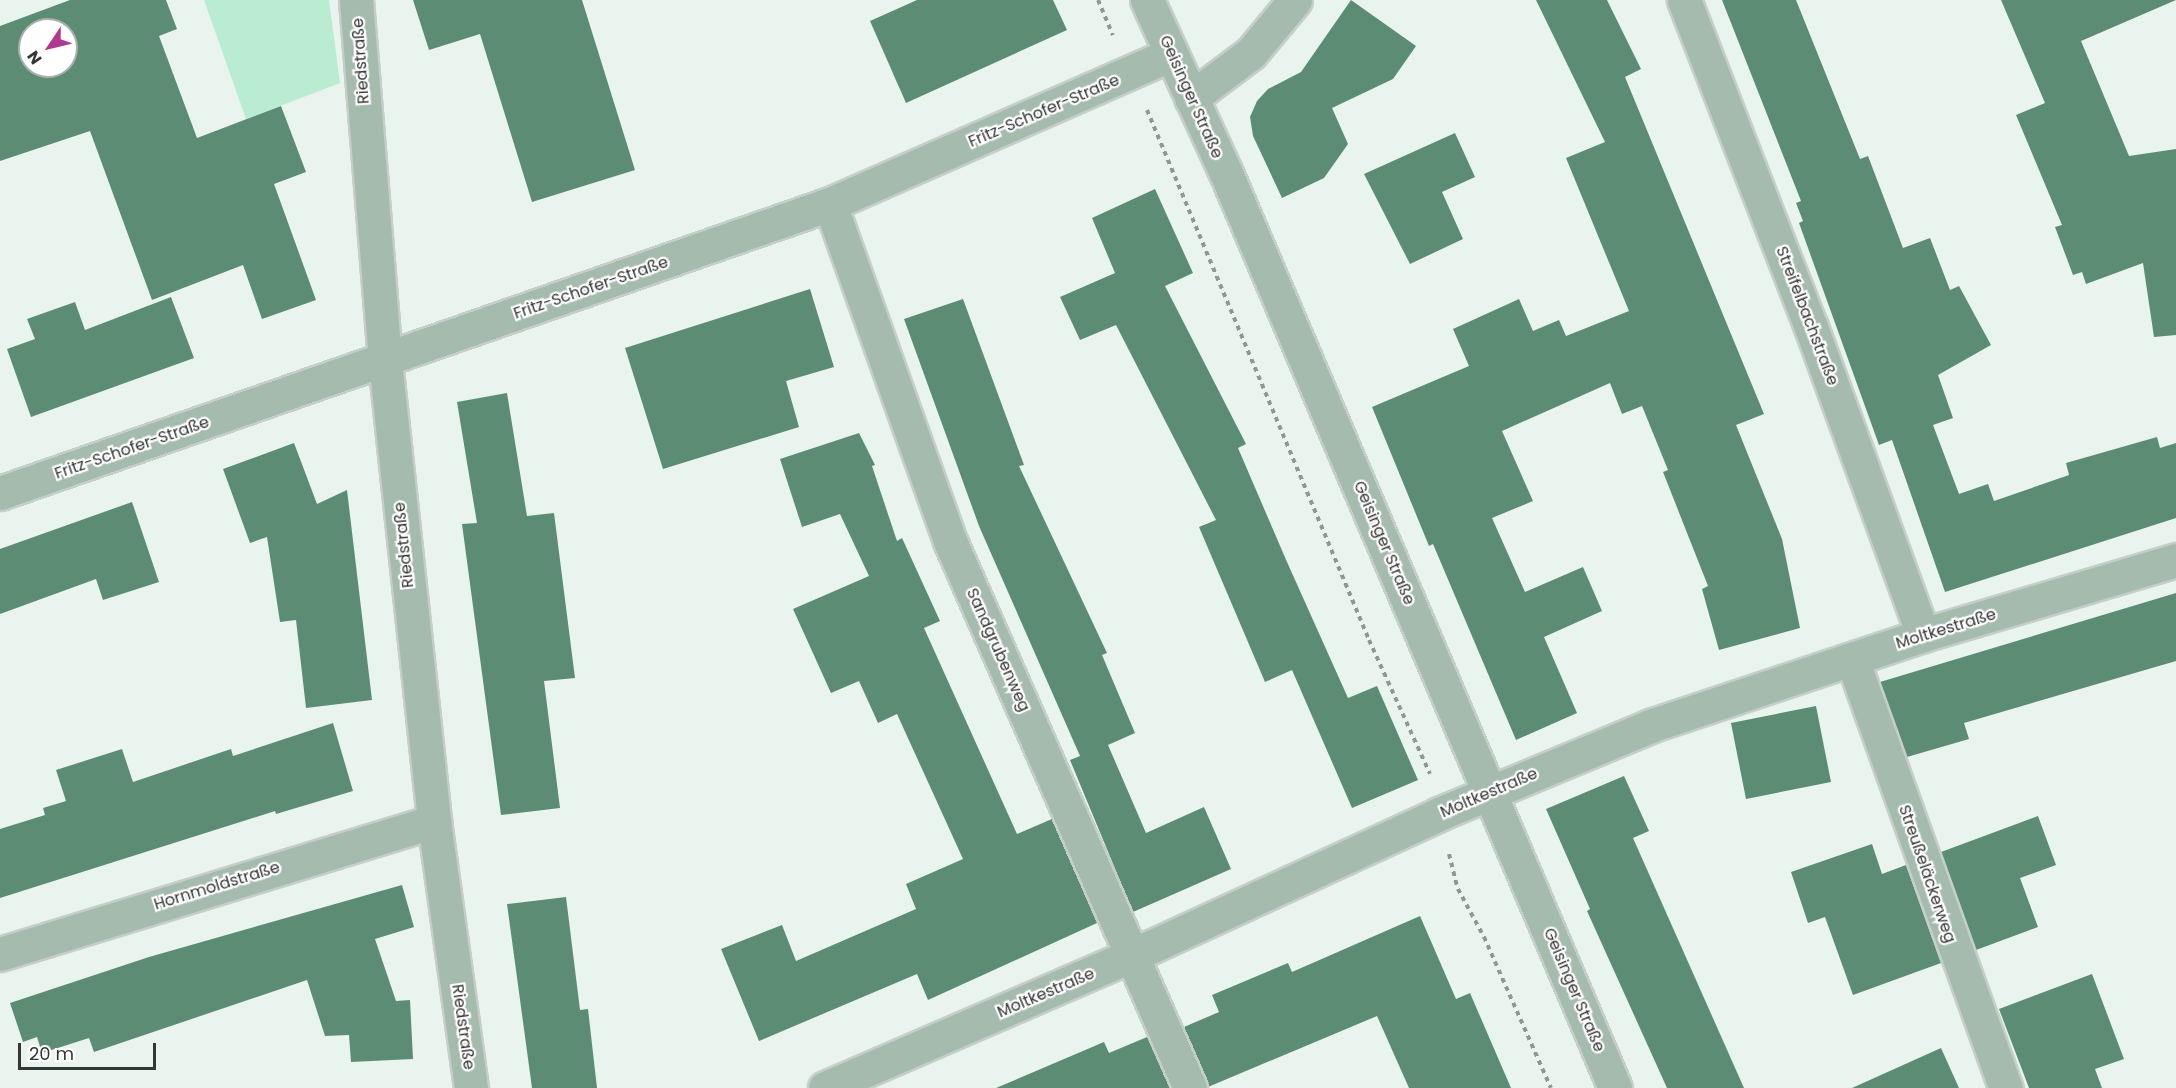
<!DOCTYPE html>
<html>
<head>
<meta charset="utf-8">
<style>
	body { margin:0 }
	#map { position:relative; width:2176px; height:1088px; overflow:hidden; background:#eaf4ee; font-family:Poppins,sans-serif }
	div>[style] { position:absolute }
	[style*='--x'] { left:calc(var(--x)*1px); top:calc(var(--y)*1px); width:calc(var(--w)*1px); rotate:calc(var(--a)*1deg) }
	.green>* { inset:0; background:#b9ecd0 }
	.building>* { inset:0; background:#5c8d74 }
	.path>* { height:4px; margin-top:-2px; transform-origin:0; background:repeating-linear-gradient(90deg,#909793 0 4.5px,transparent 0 9px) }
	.roads { filter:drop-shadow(2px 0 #c6cec9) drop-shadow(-2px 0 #c6cec9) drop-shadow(0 2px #c6cec9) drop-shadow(0 -2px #c6cec9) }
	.minor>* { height:33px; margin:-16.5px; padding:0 16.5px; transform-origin:16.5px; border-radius:16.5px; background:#a5bbae }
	span { translate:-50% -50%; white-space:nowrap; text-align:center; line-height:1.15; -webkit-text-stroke:4.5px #fff; paint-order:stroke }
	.street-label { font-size:16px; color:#343735 }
	.north { position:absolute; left:18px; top:18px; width:60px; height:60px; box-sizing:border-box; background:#fff; border:2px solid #aeafae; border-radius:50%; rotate:235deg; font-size:16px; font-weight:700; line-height:24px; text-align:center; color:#343735 }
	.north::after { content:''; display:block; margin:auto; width:21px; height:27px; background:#b0398f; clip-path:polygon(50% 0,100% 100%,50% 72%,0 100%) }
	.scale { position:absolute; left:18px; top:1043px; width:138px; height:27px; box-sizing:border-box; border:3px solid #343735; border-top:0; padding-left:8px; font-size:18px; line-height:21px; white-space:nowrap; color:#343735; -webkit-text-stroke:4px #fff; paint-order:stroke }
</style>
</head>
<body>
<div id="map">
	<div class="green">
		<i style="clip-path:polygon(204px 0,329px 0,340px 83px,246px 119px)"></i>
	</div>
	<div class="building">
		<i style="clip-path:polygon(evenodd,70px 0,166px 0,177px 29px,159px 36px,197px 138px,281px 106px,306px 172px,274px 184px,316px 300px,262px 319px,243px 265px,152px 300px,90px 131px,0 161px,0 26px,70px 0,30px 30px,66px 30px,66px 66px,30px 66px,30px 30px)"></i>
		<i style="clip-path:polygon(413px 0,582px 0,635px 170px,532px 202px,480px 34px,429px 50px)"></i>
		<i style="clip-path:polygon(917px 0,1053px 0,1067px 30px,906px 103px,870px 21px)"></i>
		<i style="clip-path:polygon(1351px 0,1416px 46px,1393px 79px,1332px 108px,1348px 144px,1324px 178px,1282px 198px,1253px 136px,1250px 117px,1257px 101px,1268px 89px,1301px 72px)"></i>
		<i style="clip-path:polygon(1536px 0,1607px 0,1641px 69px,1625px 77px,1764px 414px,1736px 425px,1782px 539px,1800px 628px,1719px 650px,1702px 589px,1708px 586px,1663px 472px,1668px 470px,1642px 406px,1622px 414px,1610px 383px,1502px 431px,1533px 501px,1492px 518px,1525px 592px,1583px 567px,1602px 611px,1544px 637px,1577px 713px,1516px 740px,1433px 544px,1429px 546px,1372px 407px,1469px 366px,1453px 329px,1519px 299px,1533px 331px,1559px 320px,1566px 336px,1629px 311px,1566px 158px,1605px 142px)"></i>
		<i style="clip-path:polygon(1722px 0,1796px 0,1860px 159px,1868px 156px,1903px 248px,1930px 238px,1950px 290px,1959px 286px,1991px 345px,1938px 375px,1953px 418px,1933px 425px,1959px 494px,1988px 484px,1994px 501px,2069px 475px,2066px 463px,2157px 437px,2160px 448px,2176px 443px,2176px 518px,1945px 592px,1892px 440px,1879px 445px,1799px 223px,1803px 221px,1796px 203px,1801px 201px)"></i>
		<i style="clip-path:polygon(2001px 0,2176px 0,2081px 41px,2129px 156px,2176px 149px,2176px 335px,2154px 337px,2143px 263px,2086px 284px,2082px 272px,2073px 275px,2055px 227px,2062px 225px,2016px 115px,2045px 103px)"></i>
		<i style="clip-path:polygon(1455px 133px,1475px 177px,1442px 192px,1463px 239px,1410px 264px,1364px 174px)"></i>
		<i style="clip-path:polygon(1155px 189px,1193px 273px,1165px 286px,1246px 444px,1238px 448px,1287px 562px,1348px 698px,1377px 686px,1418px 780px,1352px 808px,1292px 670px,1265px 682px,1199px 527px,1216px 520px,1116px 325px,1080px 340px,1060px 297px,1115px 273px,1092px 218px)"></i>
		<i style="clip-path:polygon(810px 289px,834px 367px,786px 381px,799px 427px,663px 469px,625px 348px)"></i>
		<i style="clip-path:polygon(171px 297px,194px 358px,31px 417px,7px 349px,35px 339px,27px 319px,75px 302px,85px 330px)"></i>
		<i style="clip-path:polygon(963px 299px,1024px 465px,1019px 466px,1107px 653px,1102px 655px,1135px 733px,1108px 745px,1146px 833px,1204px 807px,1231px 869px,1133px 912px,1070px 760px,1080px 756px,979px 526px,904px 319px)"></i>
		<i style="clip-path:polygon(507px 393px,527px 516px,554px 513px,575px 678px,544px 681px,560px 808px,501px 815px,462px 524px,477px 523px,457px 402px)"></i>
		<i style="clip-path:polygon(859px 433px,875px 465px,872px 466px,897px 541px,902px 538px,940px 621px,924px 628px,1017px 834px,1052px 819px,1097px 923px,928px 1000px,917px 974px,759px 1041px,721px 949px,782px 925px,796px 961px,916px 909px,906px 884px,963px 859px,897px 714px,878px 723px,859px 681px,831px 693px,793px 609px,869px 576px,840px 514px,802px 527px,780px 459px)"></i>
		<i style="clip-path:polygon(294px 443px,317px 504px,347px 490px,372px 700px,306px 708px,296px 620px,280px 622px,267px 537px,250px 543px,223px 469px)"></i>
		<i style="clip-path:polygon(132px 502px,159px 582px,103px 600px,96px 579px,0 614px,0 549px)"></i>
		<i style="clip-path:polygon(2176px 593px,2176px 661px,1964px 723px,1969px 739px,1907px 757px,1880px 682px)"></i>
		<i style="clip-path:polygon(1816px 706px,1831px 782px,1746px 799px,1731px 723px)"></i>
		<i style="clip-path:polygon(333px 723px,353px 791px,276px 814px,275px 811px,0 898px,0 829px,45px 815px,43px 808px,66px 801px,56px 770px,122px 749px,133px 782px,231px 749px,233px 756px)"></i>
		<i style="clip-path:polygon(1624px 776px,1649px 831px,1633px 838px,1744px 1088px,1667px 1088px,1587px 911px,1590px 909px,1546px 809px)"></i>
		<i style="clip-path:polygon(2038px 816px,2056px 865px,2020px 878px,2038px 927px,1976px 950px,1941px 852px)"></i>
		<i style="clip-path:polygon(1872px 844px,1882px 874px,1906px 865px,1941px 963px,1853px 995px,1825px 917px,1808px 923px,1791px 872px)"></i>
		<i style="clip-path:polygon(402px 885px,414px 927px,375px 939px,396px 1001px,410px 1000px,413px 1059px,351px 1062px,349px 1035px,325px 1036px,307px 980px,94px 1052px,89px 1038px,42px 1053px,37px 1037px,23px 1042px,10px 1003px,149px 957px)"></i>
		<i style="clip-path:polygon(566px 897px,580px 1010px,588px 1009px,597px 1088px,532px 1088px,507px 904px)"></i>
		<i style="clip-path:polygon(1420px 916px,1456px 999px,1470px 993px,1511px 1088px,1409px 1088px,1377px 1016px,1208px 1087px,1184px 1027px,1219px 1012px,1212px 995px,1288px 963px,1292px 972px)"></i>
		<i style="clip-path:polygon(2092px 974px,2124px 1059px,2095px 1069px,2102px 1088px,2029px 1088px,1999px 1009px)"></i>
		<i style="clip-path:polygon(1147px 1037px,1170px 1088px,996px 1088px,1104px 1042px,1109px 1053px)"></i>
		<i style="clip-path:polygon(1941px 1048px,1959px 1088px,1852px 1088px)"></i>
	</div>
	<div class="path">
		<i style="--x:1098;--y:0;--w:38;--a:67"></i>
		<i style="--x:1147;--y:110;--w:575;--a:67.27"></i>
		<i style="--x:1369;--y:640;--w:147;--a:65.5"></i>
		<i style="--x:1449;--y:854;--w:36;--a:76"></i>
		<i style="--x:1458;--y:889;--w:55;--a:61.6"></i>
		<i style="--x:1484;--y:937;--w:165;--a:66.1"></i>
	</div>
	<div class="roads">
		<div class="minor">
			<i style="--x:356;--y:0;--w:362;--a:85.4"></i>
			<i style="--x:385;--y:361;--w:463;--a:83.9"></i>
			<i style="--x:434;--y:821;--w:270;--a:82.1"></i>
			<i style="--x:1147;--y:0;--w:190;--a:65.5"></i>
			<i style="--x:1226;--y:173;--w:994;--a:66.97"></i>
			<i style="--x:1684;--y:0;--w:351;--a:68.8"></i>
			<i style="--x:1811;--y:327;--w:328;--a:70"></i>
			<i style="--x:1191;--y:98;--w:75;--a:-36.9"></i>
			<i style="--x:1251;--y:53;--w:69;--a:-50.3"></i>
			<i style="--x:830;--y:204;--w:358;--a:70.4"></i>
			<i style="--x:950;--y:541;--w:597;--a:66.31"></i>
			<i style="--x:0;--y:493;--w:879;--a:-19.2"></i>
			<i style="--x:830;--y:204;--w:373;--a:-23.7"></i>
			<i style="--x:1852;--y:659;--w:456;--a:70.3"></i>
			<i style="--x:0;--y:954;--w:454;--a:-17"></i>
			<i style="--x:825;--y:1088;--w:335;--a:-23.4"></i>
			<i style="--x:1133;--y:955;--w:337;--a:-24.7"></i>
			<i style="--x:1439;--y:814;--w:229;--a:-22.6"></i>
			<i style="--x:1650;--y:726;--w:288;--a:-18.4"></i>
			<i style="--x:1923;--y:635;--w:264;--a:-16.5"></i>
		</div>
	</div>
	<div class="street-label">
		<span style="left:361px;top:61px;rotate:-94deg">Riedstraße</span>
		<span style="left:1191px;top:97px;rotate:66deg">Geisinger Straße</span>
		<span style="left:1044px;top:111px;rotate:-23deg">Fritz-Schofer-Straße</span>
		<span style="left:591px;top:288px;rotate:-19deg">Fritz-Schofer-Straße</span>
		<span style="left:1807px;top:316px;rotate:69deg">Streifelbachstraße</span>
		<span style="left:132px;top:448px;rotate:-19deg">Fritz-Schofer-Straße</span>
		<span style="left:1384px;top:543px;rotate:67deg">Geisinger Straße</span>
		<span style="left:404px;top:545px;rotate:-96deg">Riedstraße</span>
		<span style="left:1946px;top:629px;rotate:-17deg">Moltkestraße</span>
		<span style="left:998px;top:650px;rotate:66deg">Sandgrubenweg</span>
		<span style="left:1489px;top:793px;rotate:-23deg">Moltkestraße</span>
		<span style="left:1927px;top:874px;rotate:71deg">Streußeläckerweg</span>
		<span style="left:217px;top:886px;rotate:-17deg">Hornmoldstraße</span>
		<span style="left:1574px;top:990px;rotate:67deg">Geisinger Straße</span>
		<span style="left:1046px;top:993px;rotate:-23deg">Moltkestraße</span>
		<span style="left:463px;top:1027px;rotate:82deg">Riedstraße</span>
	</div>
	<div class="north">N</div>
	<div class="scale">20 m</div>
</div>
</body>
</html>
